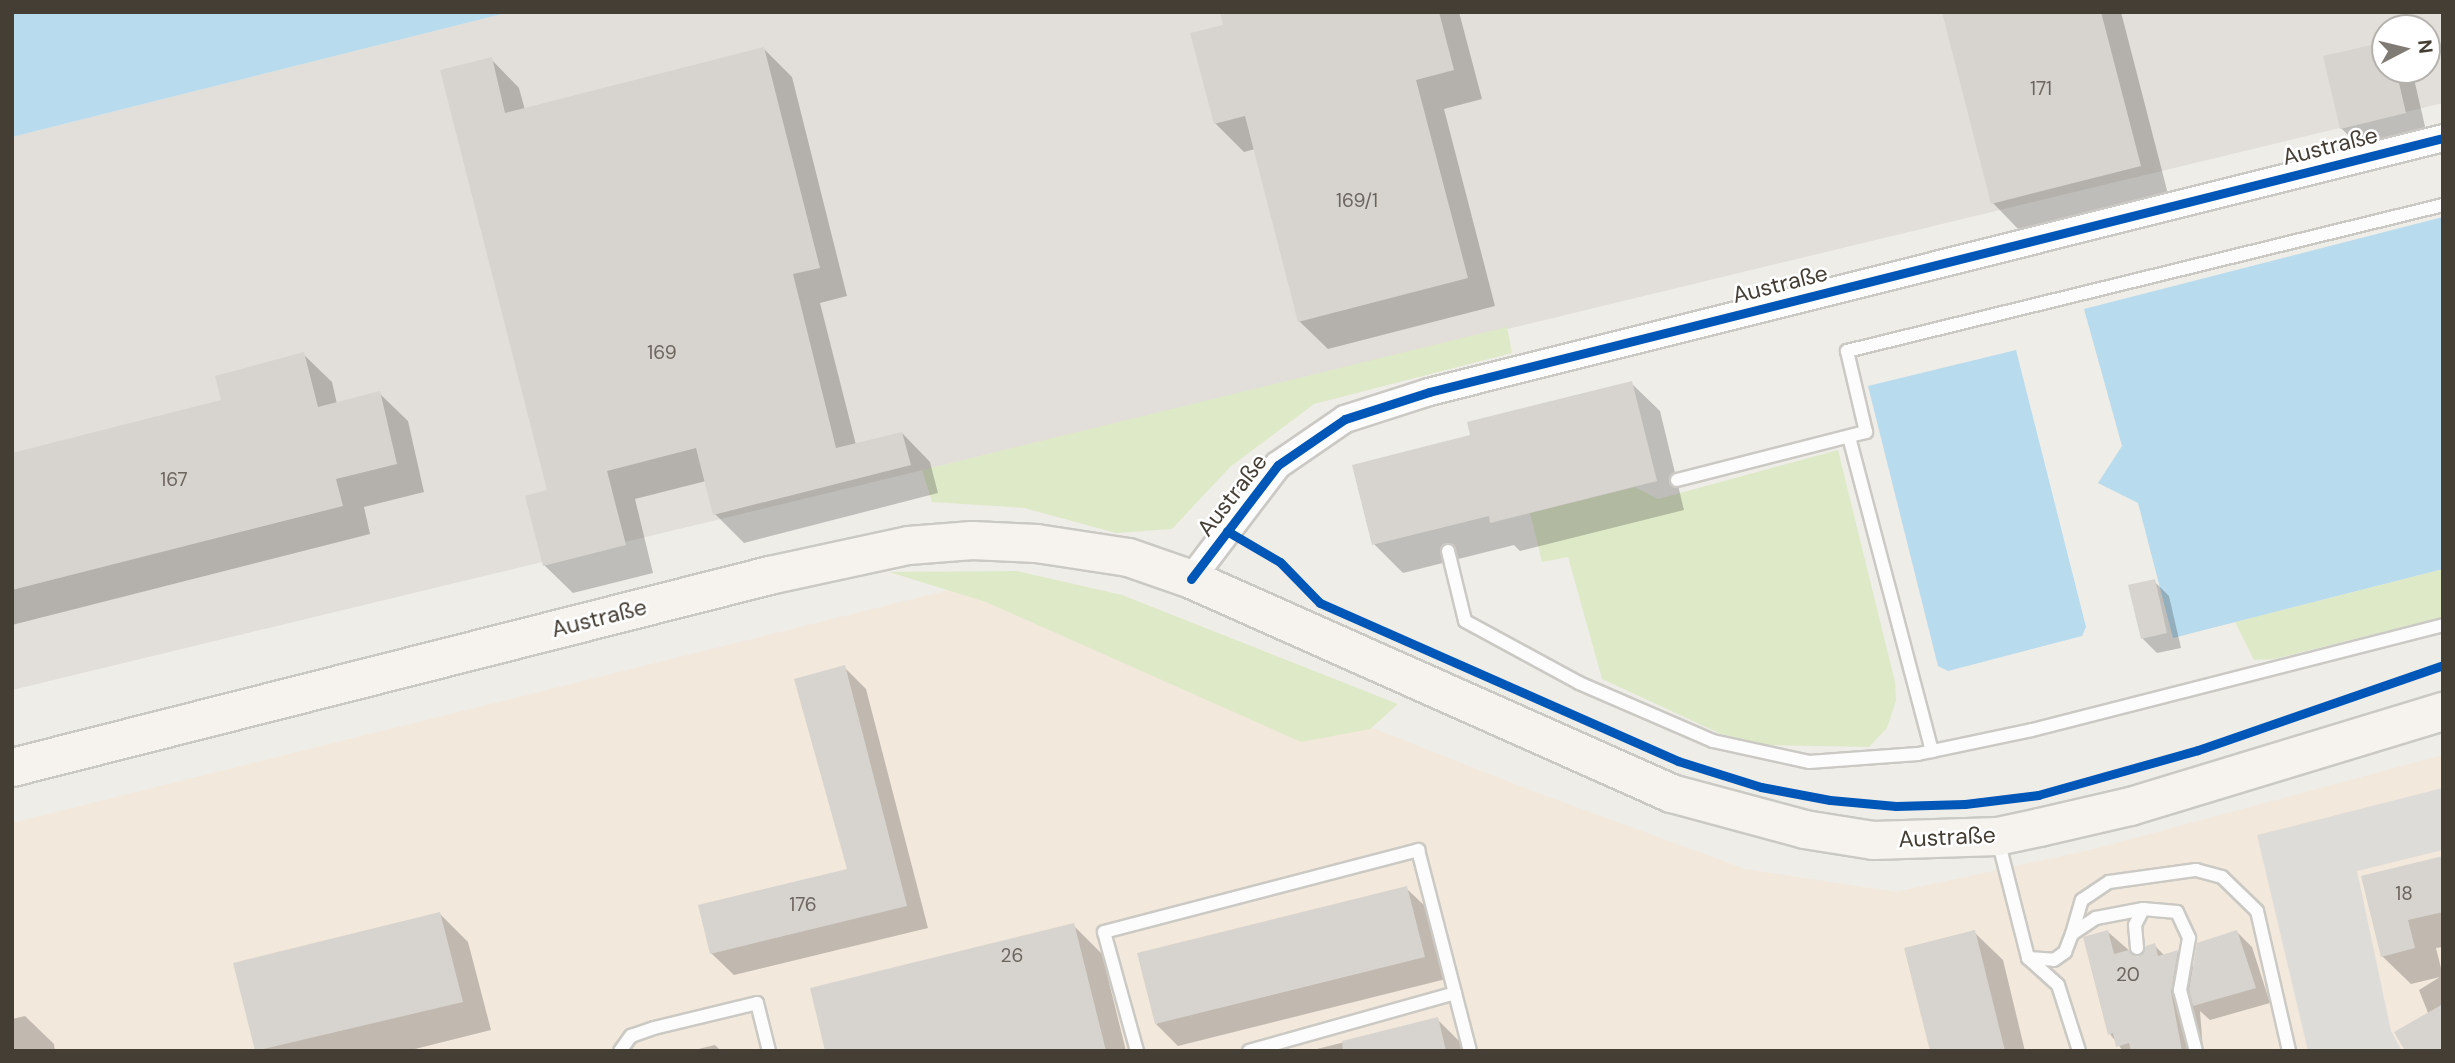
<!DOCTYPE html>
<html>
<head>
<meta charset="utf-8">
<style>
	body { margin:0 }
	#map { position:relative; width:2455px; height:1063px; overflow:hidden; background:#efede8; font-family:"DM Sans",sans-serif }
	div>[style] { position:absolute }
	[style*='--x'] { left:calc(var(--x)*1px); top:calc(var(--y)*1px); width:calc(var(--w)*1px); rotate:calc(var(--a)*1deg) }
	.commercial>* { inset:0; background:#f2e8db }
	.industrial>* { inset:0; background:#e2ded9 }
	.green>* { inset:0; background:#dee9c8 }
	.parking>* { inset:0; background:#dedcd8 }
	.water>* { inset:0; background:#b8dbed }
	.shadow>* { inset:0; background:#0003 }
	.building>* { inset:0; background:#d7d4cf }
	.roads { filter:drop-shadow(2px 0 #cbc9c4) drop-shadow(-2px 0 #cbc9c4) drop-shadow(0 2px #cbc9c4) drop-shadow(0 -2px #cbc9c4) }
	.service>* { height:12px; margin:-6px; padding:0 6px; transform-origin:6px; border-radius:6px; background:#fdfcfc }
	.minor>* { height:26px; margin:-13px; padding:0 13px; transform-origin:13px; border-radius:13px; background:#fdfcfc }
	.secondary>* { height:37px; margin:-18.5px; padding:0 18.5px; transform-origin:18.5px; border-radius:18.5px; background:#f6f3ee }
	.cycleway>* { height:9px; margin:-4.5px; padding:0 4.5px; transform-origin:4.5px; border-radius:4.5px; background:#0057b8 }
	span { translate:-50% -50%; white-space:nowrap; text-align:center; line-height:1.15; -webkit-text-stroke:5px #fff; paint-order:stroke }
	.number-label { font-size:19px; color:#6b655d }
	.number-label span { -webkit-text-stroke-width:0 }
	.street-label { font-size:23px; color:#453e35 }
	.frame { position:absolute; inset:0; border:14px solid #453e35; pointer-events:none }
	.north { position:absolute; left:2371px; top:14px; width:70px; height:70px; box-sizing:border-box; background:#fff; border:2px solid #b5b2ae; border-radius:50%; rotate:83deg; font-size:19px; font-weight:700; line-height:28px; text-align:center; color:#453e35 }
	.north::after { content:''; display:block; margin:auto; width:24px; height:32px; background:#807b74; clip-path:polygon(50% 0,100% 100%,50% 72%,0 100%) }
</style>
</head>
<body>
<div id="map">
	<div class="commercial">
		<i style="clip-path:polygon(949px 590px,1038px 597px,1538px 793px,1745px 869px,1896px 892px,2090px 850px,2443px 755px,2443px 1051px,12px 1051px,12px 823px)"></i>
	</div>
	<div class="industrial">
		<i style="clip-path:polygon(evenodd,510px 12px,2443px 12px,2443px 103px,12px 690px,12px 137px,510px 12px,2385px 28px,2427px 28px,2427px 70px,2385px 70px,2385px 28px)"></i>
	</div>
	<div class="green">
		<i style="clip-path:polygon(1507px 327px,1512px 353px,1314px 404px,1230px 467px,1172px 529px,1116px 533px,1024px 508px,932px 502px,922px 470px)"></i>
		<i style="clip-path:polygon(1838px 450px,1895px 682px,1896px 701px,1887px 728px,1869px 747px,1767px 745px,1721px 734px,1602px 679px,1568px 557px,1542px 562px,1530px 513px,1635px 487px,1658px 499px)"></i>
		<i style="clip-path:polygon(2443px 569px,2443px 617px,2274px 659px,2254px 660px,2235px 622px)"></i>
		<i style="clip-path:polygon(1017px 571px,1122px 595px,1398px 704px,1370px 729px,1301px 742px,986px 602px,889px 572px)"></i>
	</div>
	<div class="parking">
		<i style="clip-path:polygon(2443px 788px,2443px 850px,2357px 871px,2391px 1031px,2402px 1051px,2308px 1051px,2257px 835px)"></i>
	</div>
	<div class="water">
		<i style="clip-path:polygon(12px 12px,510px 12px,12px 137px)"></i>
		<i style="clip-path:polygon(2443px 217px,2443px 569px,2173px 638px,2138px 503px,2098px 483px,2122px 446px,2084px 309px)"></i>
		<i style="clip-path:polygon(2016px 350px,2086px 627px,2082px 636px,1948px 671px,1938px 666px,1868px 386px)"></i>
	</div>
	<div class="shadow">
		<i style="clip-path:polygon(1222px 12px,1459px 12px,1482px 99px,1444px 109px,1495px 306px,1328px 349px,1299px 321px,1255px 149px,1244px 152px,1215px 123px,1225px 26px)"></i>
		<i style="clip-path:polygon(1943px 12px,2121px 12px,2168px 194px,2021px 232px,1993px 203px)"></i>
		<i style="clip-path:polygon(2385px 44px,2385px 70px,2412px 70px,2427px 135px,2363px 150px,2341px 128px)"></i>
		<i style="clip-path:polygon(764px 49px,792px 77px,847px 296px,820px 303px,856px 445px,902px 433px,930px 462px,938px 493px,744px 543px,715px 514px,706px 481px,635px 499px,653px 573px,573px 593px,544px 565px,549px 492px,491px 59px,519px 88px,525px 110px)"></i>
		<i style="clip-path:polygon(303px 354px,332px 382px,337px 404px,379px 393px,408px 421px,424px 492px,364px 507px,370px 534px,12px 625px,12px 455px,224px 401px)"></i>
		<i style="clip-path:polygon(1631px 383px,1660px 411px,1684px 510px,1520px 551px,1514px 545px,1403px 573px,1374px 544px,1472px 437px)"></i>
		<i style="clip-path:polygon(2154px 581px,2169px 596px,2181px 648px,2157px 653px,2142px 638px)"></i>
		<i style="clip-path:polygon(844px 667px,866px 689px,928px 928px,734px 975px,711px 953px,849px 870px)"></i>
		<i style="clip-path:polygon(2443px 858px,2443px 947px,2436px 948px,2443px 976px,2443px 1051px,2419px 990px,2440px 977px,2411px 984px,2382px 956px)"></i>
		<i style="clip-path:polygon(1406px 888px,1429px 910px,1446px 979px,1178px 1046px,1156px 1024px)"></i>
		<i style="clip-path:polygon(440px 914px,468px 942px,491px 1030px,407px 1051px,257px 1051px,235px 964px)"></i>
		<i style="clip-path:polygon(1073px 925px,1102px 954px,1126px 1051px,827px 1051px)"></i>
		<i style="clip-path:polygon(1974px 932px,2003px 960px,2025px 1051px,1932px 1051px)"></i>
		<i style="clip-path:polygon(2108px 932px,2139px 959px,2154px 945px,2165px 956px,2178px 952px,2194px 968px,2237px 932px,2252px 947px,2270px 1003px,2210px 1020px,2200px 1011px,2203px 1051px,2123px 1051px,2110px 1034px)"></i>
		<i style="clip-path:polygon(25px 1016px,54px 1044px,55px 1051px,12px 1051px,12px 1019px)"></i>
		<i style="clip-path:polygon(1437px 1019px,1459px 1041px,1462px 1051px,1309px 1051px)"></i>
		<i style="clip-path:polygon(715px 1045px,721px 1051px,690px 1051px)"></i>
	</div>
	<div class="building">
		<i style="clip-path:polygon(1220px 12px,1439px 12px,1454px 70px,1416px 80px,1468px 278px,1298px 322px,1245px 116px,1214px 124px,1190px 33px,1223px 25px)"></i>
		<i style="clip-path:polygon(1942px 12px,2101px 12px,2141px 166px,1991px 204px)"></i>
		<i style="clip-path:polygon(2385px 42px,2385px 70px,2396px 70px,2406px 113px,2340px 129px,2323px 56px)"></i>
		<i style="clip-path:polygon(764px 47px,820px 268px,793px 274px,836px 448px,902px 432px,911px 465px,713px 515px,696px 448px,607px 471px,626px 545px,543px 566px,525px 496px,547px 490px,440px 70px,492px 57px,505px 113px)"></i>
		<i style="clip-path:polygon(304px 352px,318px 407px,380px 391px,397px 464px,336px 479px,343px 506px,12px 590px,12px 453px,221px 400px,215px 376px)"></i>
		<i style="clip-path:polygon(1632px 381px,1657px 481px,1490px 523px,1489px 516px,1372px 545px,1352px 465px,1470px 435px,1467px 422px)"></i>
		<i style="clip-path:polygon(2155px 579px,2167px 633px,2141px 639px,2128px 585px)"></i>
		<i style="clip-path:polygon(845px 665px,907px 906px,710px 954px,698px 905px,847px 869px,794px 679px)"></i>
		<i style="clip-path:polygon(2443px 856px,2443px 912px,2408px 920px,2415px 948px,2381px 957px,2361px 876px)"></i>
		<i style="clip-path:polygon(1407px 886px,1425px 957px,1155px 1024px,1137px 953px)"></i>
		<i style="clip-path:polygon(440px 912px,463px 1002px,255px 1051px,233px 963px)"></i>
		<i style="clip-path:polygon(1074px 923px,1106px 1051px,825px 1051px,810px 988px)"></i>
		<i style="clip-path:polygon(1975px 930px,2005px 1051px,1930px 1051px,1904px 948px)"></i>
		<i style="clip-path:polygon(2108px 930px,2114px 954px,2129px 950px,2138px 957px,2146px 946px,2155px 943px,2158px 956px,2178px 950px,2171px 992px,2182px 1051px,2131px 1051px,2129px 1043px,2116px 1047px,2113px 1033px,2108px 1035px,2083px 937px)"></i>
		<i style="clip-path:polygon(2237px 930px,2256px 988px,2193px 1006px,2189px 990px,2197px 943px)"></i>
		<i style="clip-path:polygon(2443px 1004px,2443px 1051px,2405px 1051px,2394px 1032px)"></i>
		<i style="clip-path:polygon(1438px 1017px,1446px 1051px,1343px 1051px,1342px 1041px)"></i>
	</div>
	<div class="roads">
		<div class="service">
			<i style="--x:1849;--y:437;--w:325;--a:75.2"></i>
			<i style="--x:1677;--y:480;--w:195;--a:-14.3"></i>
			<i style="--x:1866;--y:432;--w:83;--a:-103.2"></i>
			<i style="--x:1847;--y:351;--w:614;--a:-13.76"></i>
			<i style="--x:1448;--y:551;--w:72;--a:76.3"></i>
			<i style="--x:1465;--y:621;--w:130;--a:28.5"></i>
			<i style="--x:1579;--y:683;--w:146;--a:23.4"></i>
			<i style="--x:1713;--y:741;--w:98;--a:12.3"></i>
			<i style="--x:1809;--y:762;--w:109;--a:-4.2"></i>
			<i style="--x:1918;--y:754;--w:116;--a:-11.9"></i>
			<i style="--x:2032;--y:730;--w:424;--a:-14.3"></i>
			<i style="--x:1998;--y:840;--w:122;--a:75.7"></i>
			<i style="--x:2028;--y:958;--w:40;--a:42"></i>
			<i style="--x:2058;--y:985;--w:69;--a:72.3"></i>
			<i style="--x:2072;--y:934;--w:35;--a:-74"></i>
			<i style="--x:2082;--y:900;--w:32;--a:-34"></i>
			<i style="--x:2109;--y:882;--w:88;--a:-7.9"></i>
			<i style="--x:2196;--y:870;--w:27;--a:15"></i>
			<i style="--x:2222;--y:877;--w:49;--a:44.2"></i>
			<i style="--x:2257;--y:911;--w:144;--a:77.1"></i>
			<i style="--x:2137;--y:948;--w:23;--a:-95"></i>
			<i style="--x:2135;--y:925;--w:18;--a:-63"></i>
			<i style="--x:2028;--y:958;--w:26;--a:4"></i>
			<i style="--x:2054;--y:960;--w:14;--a:-36"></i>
			<i style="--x:2065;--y:952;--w:19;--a:-69"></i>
			<i style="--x:2072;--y:934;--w:29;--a:-34"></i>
			<i style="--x:2096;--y:918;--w:48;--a:-10.8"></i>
			<i style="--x:2143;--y:909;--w:34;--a:5"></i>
			<i style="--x:2177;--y:912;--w:29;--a:65"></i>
			<i style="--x:2189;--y:938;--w:53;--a:99.8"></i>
			<i style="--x:2180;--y:990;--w:63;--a:75.3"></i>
			<i style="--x:620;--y:1051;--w:19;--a:-54"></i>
			<i style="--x:631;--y:1036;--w:24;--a:-19"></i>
			<i style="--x:654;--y:1028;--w:106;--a:-13.6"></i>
			<i style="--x:757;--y:1003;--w:49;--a:76"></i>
			<i style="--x:1137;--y:1051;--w:123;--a:-105.5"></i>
			<i style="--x:1104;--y:932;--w:325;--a:-14.6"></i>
			<i style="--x:1418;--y:850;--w:208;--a:75.5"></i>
			<i style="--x:1249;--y:1051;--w:214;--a:-15.7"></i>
		</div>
		<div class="minor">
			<i style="--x:1191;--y:579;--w:143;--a:-52.7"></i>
			<i style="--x:1278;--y:465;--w:81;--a:-34.5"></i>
			<i style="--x:1345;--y:419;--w:88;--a:-17.8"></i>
			<i style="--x:1429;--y:392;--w:1045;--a:-14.06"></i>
		</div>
		<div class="secondary">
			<i style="--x:12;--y:767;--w:781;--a:-14.23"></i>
			<i style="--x:769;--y:575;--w:142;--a:-12.2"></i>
			<i style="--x:908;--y:545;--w:64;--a:-4.5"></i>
			<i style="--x:972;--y:540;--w:64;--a:2.7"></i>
			<i style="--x:1036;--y:543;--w:93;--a:8.7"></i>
			<i style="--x:1128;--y:557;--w:67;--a:19.2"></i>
			<i style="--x:1191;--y:579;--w:526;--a:24.03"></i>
			<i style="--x:1671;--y:793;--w:138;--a:15.1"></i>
			<i style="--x:1804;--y:829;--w:70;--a:9.1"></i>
			<i style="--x:1873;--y:840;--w:124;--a:-1.8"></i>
			<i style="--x:1997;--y:836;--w:43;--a:-12.1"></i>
			<i style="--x:2039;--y:827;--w:93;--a:-13"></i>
			<i style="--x:2130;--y:806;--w:327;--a:-16.9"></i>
		</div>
	</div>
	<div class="cycleway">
		<i style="--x:1227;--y:531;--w:61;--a:30.3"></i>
		<i style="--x:1280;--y:562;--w:57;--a:45.7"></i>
		<i style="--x:1320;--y:603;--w:391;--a:23.8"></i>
		<i style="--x:1678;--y:761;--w:87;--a:17.4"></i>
		<i style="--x:1761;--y:787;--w:70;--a:10.7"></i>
		<i style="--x:1830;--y:800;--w:66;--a:5.2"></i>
		<i style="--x:1896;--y:806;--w:69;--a:-1.7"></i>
		<i style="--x:1965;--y:804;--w:74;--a:-7"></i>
		<i style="--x:2038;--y:795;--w:166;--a:-15.7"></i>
		<i style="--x:2198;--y:750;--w:259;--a:-19.1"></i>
		<i style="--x:1191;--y:579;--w:143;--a:-52.7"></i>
		<i style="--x:1278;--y:465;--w:81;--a:-34.5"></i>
		<i style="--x:1345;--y:419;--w:88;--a:-17.8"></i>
		<i style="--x:1429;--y:392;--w:1045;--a:-14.06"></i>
	</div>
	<div class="number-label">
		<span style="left:2041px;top:89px">171</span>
		<span style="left:1357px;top:201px">169/1</span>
		<span style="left:662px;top:353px">169</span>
		<span style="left:174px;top:480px">167</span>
		<span style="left:2404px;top:894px">18</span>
		<span style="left:803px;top:905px">176</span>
		<span style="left:1012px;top:956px">26</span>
		<span style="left:2128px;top:975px">20</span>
	</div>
	<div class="street-label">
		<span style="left:2330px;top:146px;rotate:-14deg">Austraße</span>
		<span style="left:1780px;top:284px;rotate:-14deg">Austraße</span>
		<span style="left:1232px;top:495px;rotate:-52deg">Austraße</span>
		<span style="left:599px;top:618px;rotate:-14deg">Austraße</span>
		<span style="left:1947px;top:837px;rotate:-3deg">Austraße</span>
	</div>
	<div class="frame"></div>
	<div class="north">N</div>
</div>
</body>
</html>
